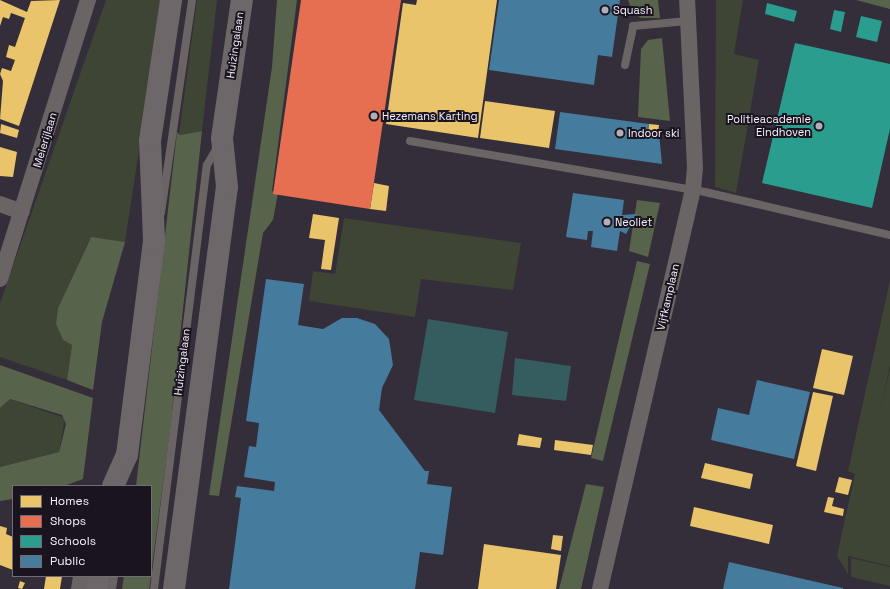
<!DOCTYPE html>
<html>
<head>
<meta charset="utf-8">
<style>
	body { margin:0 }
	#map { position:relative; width:890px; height:589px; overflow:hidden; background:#342d3a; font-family:"Space Grotesk",sans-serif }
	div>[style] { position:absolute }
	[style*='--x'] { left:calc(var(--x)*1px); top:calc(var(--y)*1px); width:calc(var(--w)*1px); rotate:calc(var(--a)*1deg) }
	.green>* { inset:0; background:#3e4535 }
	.forest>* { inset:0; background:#57634a }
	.water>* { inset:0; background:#355c5e }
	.homes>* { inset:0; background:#e9c46a }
	.shops>* { inset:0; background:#e76f51 }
	.schools>* { inset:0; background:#2a9d8f }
	.public>* { inset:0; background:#457b9d }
	.lane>* { height:8px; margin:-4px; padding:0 4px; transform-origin:4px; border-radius:4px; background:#6a6465 }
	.street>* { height:16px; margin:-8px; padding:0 8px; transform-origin:8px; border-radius:8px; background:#6a6465 }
	.secondary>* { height:22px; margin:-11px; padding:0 11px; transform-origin:11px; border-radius:11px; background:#6d6769 }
	.dots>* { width:11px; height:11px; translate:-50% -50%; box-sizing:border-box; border:2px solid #19141e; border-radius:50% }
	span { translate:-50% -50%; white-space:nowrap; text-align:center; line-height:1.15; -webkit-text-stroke:4px #19141e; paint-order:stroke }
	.poi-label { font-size:11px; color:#f7f1fd }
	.left { translate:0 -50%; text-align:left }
	.right { translate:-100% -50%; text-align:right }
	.street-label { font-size:11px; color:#f7f1fd }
	.legend { position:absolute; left:12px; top:485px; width:140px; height:92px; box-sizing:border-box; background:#19141e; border:1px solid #726c77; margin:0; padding:5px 7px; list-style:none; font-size:12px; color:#f7f1fd }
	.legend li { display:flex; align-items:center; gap:8px; height:20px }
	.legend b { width:20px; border:1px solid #726c77 }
</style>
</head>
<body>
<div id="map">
	<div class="green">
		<i style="clip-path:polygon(106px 0,162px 0,125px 242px,90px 238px,58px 308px,56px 324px,63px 340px,72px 345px,67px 380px,0 357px,0 303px)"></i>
		<i style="clip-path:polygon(197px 0,217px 0,202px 131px,179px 135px)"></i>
		<i style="clip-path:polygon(716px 0,743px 0,734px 54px,759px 60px,736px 193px,715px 187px)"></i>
		<i style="clip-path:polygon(344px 218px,521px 243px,513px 290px,421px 279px,415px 317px,309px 301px,313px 271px,335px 274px)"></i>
		<i style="clip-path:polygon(890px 280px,890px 366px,878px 419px,890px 369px,890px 566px,848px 556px,848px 574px,837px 556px,855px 474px,848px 471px)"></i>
		<i style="clip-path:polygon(10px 399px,65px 418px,59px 452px,0 467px,0 408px)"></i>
		<i style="clip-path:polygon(851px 558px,890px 567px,890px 586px,851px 577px)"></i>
	</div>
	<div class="forest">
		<i style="clip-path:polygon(277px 0,297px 0,272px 191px,278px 193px,273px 220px,263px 233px,219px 496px,209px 495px,272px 67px)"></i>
		<i style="clip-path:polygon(628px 0,658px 0,660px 18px,641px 18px,633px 13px)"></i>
		<i style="clip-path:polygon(856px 0,890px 0,890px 9px)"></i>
		<i style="clip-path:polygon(662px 38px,670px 121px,638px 117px,641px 49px,648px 40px)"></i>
		<i style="clip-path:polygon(202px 131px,170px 431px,151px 574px,151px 486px,136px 486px,177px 132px,180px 135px)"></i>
		<i style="clip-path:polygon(637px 200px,660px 203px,648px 257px,629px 251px)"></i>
		<i style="clip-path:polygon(91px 237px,125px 242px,102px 322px,93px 390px,67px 380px,72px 345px,63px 340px,56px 324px,58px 308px)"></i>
		<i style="clip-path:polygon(637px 261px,650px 264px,603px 461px,591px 458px)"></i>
		<i style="clip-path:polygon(0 365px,93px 398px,83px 479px,64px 486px,13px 486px,13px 499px,0 501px,0 467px,59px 452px,66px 424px,62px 415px,10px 399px,0 408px)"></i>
		<i style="clip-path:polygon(586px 484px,604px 487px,581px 589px,559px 589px)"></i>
		<i style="clip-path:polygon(124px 576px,151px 576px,149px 589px,122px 589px)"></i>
	</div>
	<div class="water">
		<i style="clip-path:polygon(428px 319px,508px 332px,495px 413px,414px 400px)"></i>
		<i style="clip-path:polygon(515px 358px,571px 366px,566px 401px,512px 395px)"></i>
	</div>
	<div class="homes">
		<i style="clip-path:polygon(0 0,27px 12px,31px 1px,60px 0,19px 126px,0 119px,3px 81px,0 74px,2px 68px,11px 71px,15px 60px,6px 57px,9px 45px,15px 47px,25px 18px,11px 13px,9px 19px,3px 17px,0 26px)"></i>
		<i style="clip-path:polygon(417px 0,497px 0,478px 138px,386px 124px,403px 3px,416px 5px)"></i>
		<i style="clip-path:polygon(485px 101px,555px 111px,549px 148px,480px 138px)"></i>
		<i style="clip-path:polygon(1px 124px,19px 130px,17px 138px,0 133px)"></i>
		<i style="clip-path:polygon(649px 124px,659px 125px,658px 133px,648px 131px)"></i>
		<i style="clip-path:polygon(0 147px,17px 152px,13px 177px,0 176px)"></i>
		<i style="clip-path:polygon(374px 183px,389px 186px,386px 211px,370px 209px)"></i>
		<i style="clip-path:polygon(313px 214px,339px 218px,331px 270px,321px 269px,325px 240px,309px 238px)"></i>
		<i style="clip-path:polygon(822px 349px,853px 356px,844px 395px,813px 388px)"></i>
		<i style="clip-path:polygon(813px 392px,833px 396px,816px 471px,796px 466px)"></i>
		<i style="clip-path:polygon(519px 434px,542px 438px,540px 448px,517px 445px)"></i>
		<i style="clip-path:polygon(555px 440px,593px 445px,591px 455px,554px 450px)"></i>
		<i style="clip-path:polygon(705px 463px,753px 474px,750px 489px,701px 478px)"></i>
		<i style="clip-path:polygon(839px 477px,852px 480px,848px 495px,835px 492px)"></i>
		<i style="clip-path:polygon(828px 497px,834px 498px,832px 506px,844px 509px,843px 516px,824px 512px)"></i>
		<i style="clip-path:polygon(694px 507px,773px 525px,769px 544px,690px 526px)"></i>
		<i style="clip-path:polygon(0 526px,7px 528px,6px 534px,13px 537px,13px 570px,0 565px)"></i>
		<i style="clip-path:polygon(553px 535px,563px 536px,561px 551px,551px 549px)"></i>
		<i style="clip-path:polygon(484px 544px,561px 555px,556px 589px,478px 589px)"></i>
		<i style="clip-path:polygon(46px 576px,62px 576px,60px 589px,44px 589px)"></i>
		<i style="clip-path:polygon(20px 581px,25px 583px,22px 589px,18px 588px)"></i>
	</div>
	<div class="shops">
		<i style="clip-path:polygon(301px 0,401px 0,370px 209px,273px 194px)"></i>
	</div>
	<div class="schools">
		<i style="clip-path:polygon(767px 3px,797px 11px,794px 22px,765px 14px)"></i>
		<i style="clip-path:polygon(834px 10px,845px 12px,841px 32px,830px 29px)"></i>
		<i style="clip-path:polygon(861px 16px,882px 21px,877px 42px,856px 37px)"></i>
		<i style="clip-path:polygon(795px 43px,890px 64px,890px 129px,872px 208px,762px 183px)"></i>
	</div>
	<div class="public">
		<i style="clip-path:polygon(499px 0,620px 0,612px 57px,598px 55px,594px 85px,489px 70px)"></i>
		<i style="clip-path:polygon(560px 112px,649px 124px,648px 131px,659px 133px,662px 164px,555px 149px)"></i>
		<i style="clip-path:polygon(573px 193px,624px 200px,622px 215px,637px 214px,626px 234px,620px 231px,617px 251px,591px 247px,593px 231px,588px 231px,587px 240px,566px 237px)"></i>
		<i style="clip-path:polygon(266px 279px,304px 284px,298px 325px,323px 329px,342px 318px,357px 318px,375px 324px,389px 339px,393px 365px,382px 388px,379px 410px,425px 471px,429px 471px,427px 484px,452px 487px,443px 555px,420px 552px,415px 589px,229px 589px,241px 498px,235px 497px,237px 486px,274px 491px,275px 482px,244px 477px,249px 446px,256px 447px,259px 423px,246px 421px)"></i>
		<i style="clip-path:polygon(757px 380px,810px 392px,794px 459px,711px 440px,718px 408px,749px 415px)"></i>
		<i style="clip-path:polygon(729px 562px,843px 588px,843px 589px,723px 589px)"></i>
	</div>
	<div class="lane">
		<i style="--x:625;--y:65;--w:40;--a:-78"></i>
		<i style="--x:633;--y:26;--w:55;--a:-5.2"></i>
		<i style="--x:410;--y:141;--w:299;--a:9.8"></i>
		<i style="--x:705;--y:192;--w:190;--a:13.1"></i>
		<i style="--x:161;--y:213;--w:215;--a:-81.7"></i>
		<i style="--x:112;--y:589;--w:13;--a:-81"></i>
		<i style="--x:154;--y:589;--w:427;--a:-82.9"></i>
		<i style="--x:207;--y:165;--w:22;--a:-60"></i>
	</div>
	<div class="street">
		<i style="--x:0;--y:204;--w:23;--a:20"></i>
		<i style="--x:0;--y:279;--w:293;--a:-72.5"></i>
		<i style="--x:79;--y:589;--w:13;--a:-81"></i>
		<i style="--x:600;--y:589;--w:410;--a:-76.9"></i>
		<i style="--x:693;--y:190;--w:23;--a:-85"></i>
		<i style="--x:695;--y:167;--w:167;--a:-92.7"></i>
	</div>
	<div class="secondary">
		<i style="--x:113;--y:486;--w:34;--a:-66"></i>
		<i style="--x:127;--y:455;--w:217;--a:-82.8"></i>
		<i style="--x:154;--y:240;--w:99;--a:-92.3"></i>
		<i style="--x:150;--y:141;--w:143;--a:-81.5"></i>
		<i style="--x:97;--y:589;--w:13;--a:-81"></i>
		<i style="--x:174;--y:589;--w:405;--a:-82.5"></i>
		<i style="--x:227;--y:187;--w:49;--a:-95.8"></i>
		<i style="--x:222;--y:138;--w:139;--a:-81.8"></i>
	</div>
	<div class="dots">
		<i style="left:605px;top:10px;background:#b3acb9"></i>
		<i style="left:374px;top:116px;background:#b3acb9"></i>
		<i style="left:819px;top:126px;background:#b3acb9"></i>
		<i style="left:620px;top:133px;background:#b3acb9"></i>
		<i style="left:607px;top:222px;background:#b3acb9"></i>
	</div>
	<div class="poi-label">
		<span class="left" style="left:613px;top:10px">Squash</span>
		<span class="left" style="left:382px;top:116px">Hezemans Karting</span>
		<span class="right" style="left:811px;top:126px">Politieacademie<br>Eindhoven</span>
		<span class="left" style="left:628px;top:133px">Indoor ski</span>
		<span class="left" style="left:615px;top:222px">Neoliet</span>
	</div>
	<div class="street-label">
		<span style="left:235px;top:45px;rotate:-82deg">Huizingalaan</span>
		<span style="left:45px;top:140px;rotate:-73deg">Meierijlaan</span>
		<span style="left:668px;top:297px;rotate:-77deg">Vijfkamplaan</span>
		<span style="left:182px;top:362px;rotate:-83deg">Huizingalaan</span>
	</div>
	<ul class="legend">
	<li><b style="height:11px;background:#e9c46a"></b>Homes</li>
	<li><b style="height:11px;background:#e76f51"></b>Shops</li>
	<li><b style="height:11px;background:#2a9d8f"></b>Schools</li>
	<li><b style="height:11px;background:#457b9d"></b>Public</li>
	</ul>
</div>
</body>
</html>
